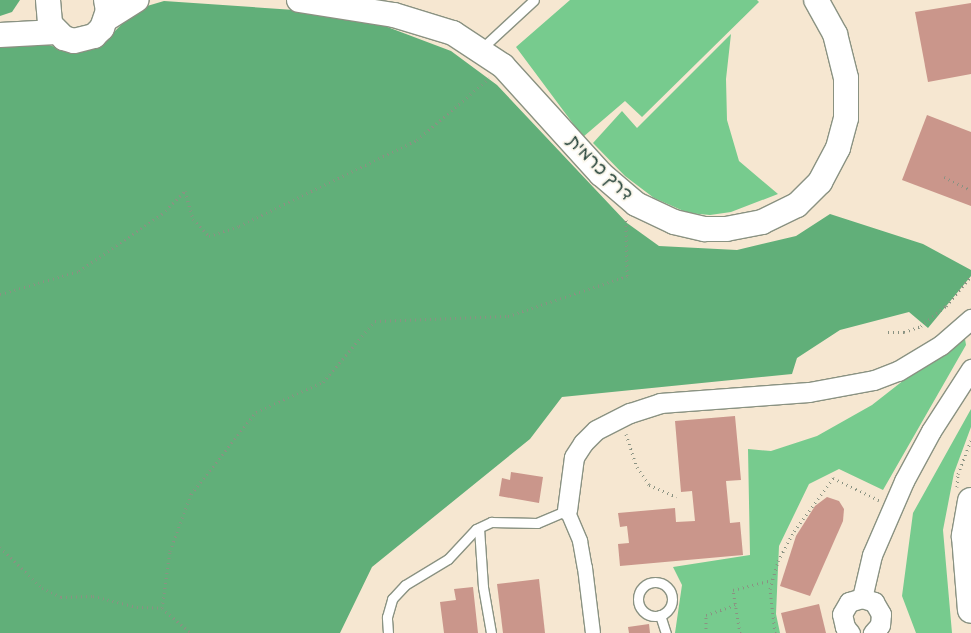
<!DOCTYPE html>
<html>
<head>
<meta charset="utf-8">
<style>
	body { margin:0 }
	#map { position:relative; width:971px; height:633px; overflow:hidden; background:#f6e7d1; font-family:Sriracha,"Playpen Sans Hebrew",sans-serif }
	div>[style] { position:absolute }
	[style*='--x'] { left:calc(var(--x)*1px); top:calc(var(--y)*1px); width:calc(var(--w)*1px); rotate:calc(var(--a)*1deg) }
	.green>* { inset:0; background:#77cb8e }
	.forest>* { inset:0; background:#61af79 }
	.building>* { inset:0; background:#ca968b }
	.path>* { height:3px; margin-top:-1.5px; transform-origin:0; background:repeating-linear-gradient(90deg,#8a9282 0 1px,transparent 0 5px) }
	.roads { filter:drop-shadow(1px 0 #8a9282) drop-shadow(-1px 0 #8a9282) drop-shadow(0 1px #8a9282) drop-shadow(0 -1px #8a9282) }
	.service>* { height:9px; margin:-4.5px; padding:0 4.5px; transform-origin:4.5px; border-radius:4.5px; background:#fff }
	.service>.ring { margin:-4.5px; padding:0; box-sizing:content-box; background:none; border:9px solid #fff; border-radius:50% }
	.pedestrian>* { height:14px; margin:-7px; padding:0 7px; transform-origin:7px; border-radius:7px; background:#fff }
	.minor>* { height:19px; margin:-9.5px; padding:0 9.5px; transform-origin:9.5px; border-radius:9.5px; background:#fff }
	.tertiary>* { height:24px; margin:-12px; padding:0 12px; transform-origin:12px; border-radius:12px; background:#fff }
	.secondary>* { height:26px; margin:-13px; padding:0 13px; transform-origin:13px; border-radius:13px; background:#fff }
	span { translate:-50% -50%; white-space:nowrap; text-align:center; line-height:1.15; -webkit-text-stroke:4px #fbf7ec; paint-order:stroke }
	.street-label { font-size:18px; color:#1f3d34 }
</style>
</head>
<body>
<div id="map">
	<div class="green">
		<i style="clip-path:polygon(570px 0,757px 0,759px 2px,642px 117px,625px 101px,583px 137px,516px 47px)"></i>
		<i style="clip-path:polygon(731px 34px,726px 79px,727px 120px,739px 161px,778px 194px,731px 212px,710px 215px,688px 213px,654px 198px,625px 176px,593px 143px,622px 111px,637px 128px)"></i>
		<i style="clip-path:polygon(964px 333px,966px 345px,883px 490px,839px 469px,809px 484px,779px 546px,776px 614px,780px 633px,675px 633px,682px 585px,673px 567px,750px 555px,748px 449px,771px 451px,817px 436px,872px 405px)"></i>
		<i style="clip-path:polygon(971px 409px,971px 427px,954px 473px,943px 530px,952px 633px,916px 633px,902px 596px,913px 513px)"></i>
	</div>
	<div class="forest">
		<i style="clip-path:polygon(0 0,20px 0,12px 12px,0 16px)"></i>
		<i style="clip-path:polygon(164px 1px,353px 14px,451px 51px,497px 85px,627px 223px,659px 246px,737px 250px,796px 236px,830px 214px,923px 244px,971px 270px,971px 276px,928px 328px,909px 312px,840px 330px,797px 358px,792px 374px,562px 397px,530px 439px,372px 567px,340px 633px,0 633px,0 46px,42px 43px,69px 51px,93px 49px,103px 43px,137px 9px)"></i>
	</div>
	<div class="building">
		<i style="clip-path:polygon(971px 3px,971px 74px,928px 82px,915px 12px)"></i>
		<i style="clip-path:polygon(927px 115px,971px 132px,971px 206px,902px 180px)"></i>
		<i style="clip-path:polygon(735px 416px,741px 480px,726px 481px,730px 523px,740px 522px,743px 555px,620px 566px,618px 544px,629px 543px,627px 526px,620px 527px,618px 513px,675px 508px,676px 522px,695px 521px,692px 491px,681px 492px,675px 421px)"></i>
		<i style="clip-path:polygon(511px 472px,543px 477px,539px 503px,499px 496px,502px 478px,510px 480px)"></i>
		<i style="clip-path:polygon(827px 497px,839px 501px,844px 509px,843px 521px,810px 596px,780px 586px,796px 536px,815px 506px)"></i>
		<i style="clip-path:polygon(539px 579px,545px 633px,503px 633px,497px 584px)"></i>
		<i style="clip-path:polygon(473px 587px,478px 633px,444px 633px,440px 602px,456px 600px,454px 589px)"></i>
		<i style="clip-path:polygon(819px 604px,826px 633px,786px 633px,781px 613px)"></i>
		<i style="clip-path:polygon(649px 624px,650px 633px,629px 633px,628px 627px)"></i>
	</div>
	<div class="path">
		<i style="--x:944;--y:177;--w:30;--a:26"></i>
		<i style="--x:0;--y:294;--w:82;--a:-16.2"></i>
		<i style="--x:79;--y:271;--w:101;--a:-34.5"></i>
		<i style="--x:162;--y:214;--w:33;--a:-45"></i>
		<i style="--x:185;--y:191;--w:29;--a:74"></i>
		<i style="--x:193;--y:219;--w:23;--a:47"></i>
		<i style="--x:209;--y:236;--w:32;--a:-18"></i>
		<i style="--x:239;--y:226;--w:198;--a:-25.8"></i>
		<i style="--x:417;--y:140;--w:95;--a:-40.7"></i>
		<i style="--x:888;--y:332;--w:16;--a:0"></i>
		<i style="--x:904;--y:332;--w:18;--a:-19"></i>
		<i style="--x:921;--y:326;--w:32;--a:-39"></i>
		<i style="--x:946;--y:306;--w:39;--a:-50"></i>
		<i style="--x:626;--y:434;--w:35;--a:72"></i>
		<i style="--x:637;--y:467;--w:22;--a:56"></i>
		<i style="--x:649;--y:485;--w:30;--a:23"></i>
		<i style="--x:957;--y:487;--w:13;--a:-86"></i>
		<i style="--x:958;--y:474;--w:36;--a:-69"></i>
		<i style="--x:0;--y:547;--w:59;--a:44.3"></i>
		<i style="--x:42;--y:588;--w:21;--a:25"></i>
		<i style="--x:61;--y:597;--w:32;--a:-2"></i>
		<i style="--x:93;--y:596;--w:45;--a:14"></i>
		<i style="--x:137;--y:607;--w:25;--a:2"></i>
		<i style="--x:162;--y:608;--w:38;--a:41"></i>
		<i style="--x:162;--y:608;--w:58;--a:-82"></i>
		<i style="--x:170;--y:551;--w:61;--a:-69.8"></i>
		<i style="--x:191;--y:494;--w:105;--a:-51.6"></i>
		<i style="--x:256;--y:412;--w:73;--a:-24.1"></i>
		<i style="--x:323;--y:382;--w:80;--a:-49.6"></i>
		<i style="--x:375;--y:321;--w:133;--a:-2.2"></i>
		<i style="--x:508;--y:316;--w:126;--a:-18.6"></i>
		<i style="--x:627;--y:276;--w:57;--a:-91"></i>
		<i style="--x:706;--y:633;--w:18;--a:-90"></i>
		<i style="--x:706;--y:615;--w:31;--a:-19"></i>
		<i style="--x:740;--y:633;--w:44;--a:-99.2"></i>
		<i style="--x:733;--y:590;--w:40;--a:-14.4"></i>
		<i style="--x:775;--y:633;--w:44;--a:-96.5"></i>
		<i style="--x:770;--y:589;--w:29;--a:-74"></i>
		<i style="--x:778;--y:561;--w:34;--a:-62"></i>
		<i style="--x:794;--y:531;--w:66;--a:-53.7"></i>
		<i style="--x:833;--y:478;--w:51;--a:25.6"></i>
	</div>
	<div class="roads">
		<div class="service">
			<i style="--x:481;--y:49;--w:72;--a:-42.8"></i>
			<i style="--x:479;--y:528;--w:59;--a:86.1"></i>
			<i style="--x:483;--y:587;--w:47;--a:80.1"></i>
			<i class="ring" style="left:638px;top:582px;width:25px;height:25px"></i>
			<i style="--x:660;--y:615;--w:19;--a:72"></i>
			<i style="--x:388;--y:633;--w:16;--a:-94"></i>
			<i style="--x:387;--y:617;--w:19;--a:-74"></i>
			<i style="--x:392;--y:599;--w:19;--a:-47"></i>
			<i style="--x:405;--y:585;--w:50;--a:-31.2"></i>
			<i style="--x:448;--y:559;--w:41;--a:-47"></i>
			<i style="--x:476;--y:529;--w:17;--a:-25"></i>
			<i style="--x:491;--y:522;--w:46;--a:1.2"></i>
			<i style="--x:537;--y:523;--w:33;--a:-23"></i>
		</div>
		<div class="pedestrian">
			<i style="--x:567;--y:510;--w:34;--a:67"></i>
			<i style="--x:580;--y:541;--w:27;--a:80"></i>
			<i style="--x:585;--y:568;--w:65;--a:83"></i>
		</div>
		<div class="minor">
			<i style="--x:567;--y:510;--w:53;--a:-82.5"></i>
			<i style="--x:574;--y:457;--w:17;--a:-57"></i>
			<i style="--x:583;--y:443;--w:18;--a:-45"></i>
			<i style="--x:596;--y:430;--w:38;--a:-27"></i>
			<i style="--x:630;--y:413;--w:32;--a:-18"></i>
			<i style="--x:660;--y:403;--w:149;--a:-4.2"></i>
			<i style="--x:809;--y:392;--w:66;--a:-10.5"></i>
			<i style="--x:874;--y:380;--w:26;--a:-21"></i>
			<i style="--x:898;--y:371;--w:50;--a:-31.2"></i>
			<i style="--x:941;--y:345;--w:40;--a:-41"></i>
			<i style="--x:862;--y:598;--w:44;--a:-76.9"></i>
			<i style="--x:872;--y:555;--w:81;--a:-66.6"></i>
			<i style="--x:904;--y:481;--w:57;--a:-61.6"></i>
			<i style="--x:931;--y:431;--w:74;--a:-57.2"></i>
			<i style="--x:850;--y:633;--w:8;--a:-130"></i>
			<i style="--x:845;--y:627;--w:13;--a:-103"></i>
			<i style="--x:842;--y:614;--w:14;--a:-60"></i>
			<i style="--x:849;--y:602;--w:14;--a:-17"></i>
			<i style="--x:862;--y:598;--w:13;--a:18"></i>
			<i style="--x:874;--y:602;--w:14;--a:60"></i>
			<i style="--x:881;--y:614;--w:11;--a:95"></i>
			<i style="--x:880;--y:625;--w:11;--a:131"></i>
		</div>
		<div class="tertiary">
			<i style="--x:48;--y:0;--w:24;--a:85"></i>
			<i style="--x:50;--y:24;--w:20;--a:45"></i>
			<i style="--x:64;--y:38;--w:10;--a:17"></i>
			<i style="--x:74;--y:41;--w:21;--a:-14"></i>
			<i style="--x:94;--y:36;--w:11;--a:-45"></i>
			<i style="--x:102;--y:28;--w:18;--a:-71"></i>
			<i style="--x:108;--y:11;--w:11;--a:-100"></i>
			<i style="--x:299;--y:0;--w:96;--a:9"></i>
			<i style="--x:394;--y:15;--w:62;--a:17"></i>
			<i style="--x:453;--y:33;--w:60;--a:33.4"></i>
			<i style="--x:503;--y:66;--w:146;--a:47.8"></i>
			<i style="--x:601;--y:174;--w:46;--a:40.6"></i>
			<i style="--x:636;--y:204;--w:42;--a:25.3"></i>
			<i style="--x:674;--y:222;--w:32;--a:13"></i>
			<i style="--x:705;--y:229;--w:21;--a:0"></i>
			<i style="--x:726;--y:229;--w:37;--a:-11"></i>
			<i style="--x:762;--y:222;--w:39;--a:-26"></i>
			<i style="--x:797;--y:205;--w:33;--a:-45"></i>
			<i style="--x:820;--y:182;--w:38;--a:-62"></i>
			<i style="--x:838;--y:148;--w:31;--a:-75"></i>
			<i style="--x:846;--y:118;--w:40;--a:-90"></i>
			<i style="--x:846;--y:78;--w:45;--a:-104"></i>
			<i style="--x:835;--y:34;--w:39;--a:-119"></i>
			<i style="--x:106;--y:19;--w:36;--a:-32"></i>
			<i style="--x:0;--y:35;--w:56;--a:-3.1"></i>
		</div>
		<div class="secondary">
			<i style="--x:971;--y:501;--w:36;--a:100"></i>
			<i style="--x:965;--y:536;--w:74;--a:85.4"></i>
		</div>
	</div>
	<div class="street-label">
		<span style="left:600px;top:168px;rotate:45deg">דרך כרמית</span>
	</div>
</div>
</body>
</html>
